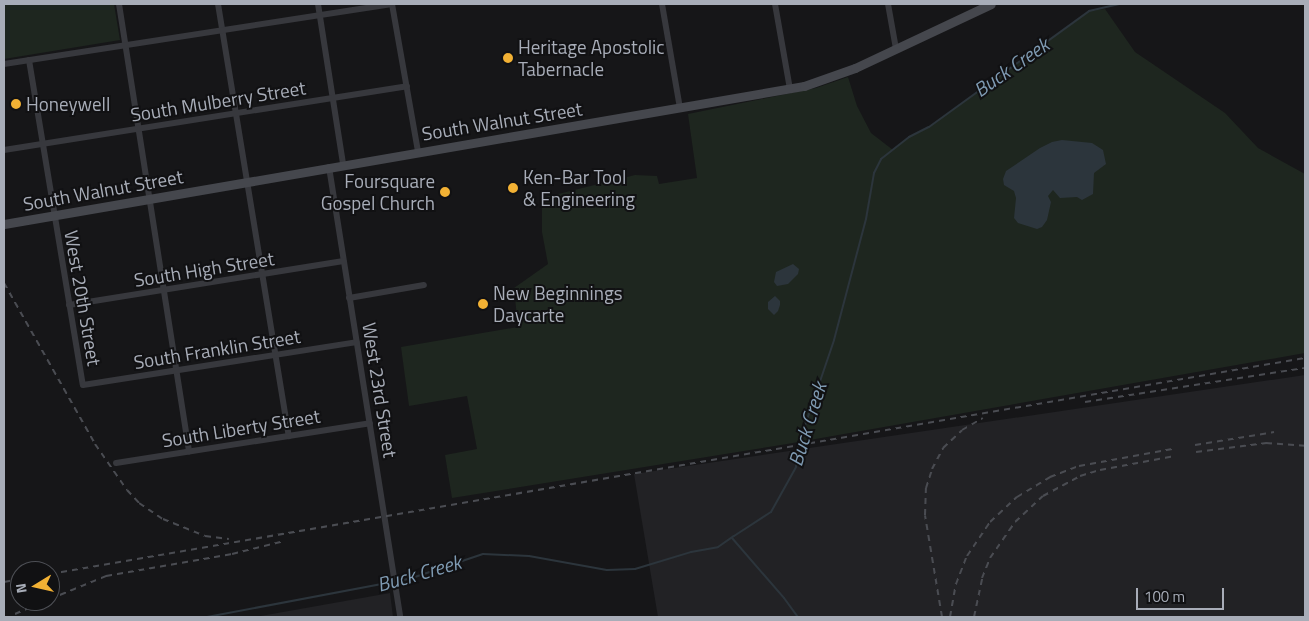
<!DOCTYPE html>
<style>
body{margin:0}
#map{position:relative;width:1309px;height:621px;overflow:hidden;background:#161618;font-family:"Titillium Web",sans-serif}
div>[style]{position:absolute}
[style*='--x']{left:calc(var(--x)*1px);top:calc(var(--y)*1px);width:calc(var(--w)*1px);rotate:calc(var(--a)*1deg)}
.built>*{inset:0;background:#222225}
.green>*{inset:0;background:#1e261f}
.water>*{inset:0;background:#2c353c}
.stream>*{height:2px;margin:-1px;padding:0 1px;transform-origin:1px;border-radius:1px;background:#2c353c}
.minor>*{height:6px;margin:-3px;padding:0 3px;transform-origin:3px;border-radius:3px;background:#37383d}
.secondary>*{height:9px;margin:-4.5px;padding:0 4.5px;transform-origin:4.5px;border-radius:4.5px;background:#45474d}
.rail>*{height:2px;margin-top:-1px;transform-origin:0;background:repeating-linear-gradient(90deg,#4a4c52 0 6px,transparent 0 11px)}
.dots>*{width:14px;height:14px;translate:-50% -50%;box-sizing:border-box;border:2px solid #111113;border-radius:50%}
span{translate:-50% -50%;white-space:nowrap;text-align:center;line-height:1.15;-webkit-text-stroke:4px #111113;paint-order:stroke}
.poi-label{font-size:19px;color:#a8adb8}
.left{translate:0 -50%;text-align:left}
.right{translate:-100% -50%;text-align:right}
.street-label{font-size:19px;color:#a8adb8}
.water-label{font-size:20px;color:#7f9bb3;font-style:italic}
.frame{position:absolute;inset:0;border:5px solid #a8adb8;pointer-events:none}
.north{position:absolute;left:10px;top:561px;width:50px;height:50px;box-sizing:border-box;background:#111113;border:1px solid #4d4f55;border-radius:50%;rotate:261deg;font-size:14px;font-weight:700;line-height:20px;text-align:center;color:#a8adb8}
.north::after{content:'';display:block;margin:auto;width:18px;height:22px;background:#f2b134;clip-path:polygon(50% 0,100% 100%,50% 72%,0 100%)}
.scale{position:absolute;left:1136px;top:588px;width:88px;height:22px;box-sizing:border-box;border:2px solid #a8adb8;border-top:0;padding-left:6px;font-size:15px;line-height:18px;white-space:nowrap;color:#a8adb8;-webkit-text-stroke:4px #111113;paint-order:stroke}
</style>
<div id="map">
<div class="built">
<i style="clip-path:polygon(1305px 375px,1305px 617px,658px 617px,634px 474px)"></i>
<i style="clip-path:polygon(390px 593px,393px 617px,255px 617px)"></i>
</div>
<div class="green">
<i style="clip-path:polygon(4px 4px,114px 4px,120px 40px,4px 59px)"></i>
<i style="clip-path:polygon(1105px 9px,1135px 52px,1225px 113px,1258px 148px,1305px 174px,1305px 353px,787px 444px,452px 498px,445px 455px,477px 449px,467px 396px,409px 406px,401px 347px,518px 327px,514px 288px,548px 264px,542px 232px,542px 198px,635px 175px,657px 176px,659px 184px,697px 178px,688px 114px,816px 88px,848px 77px,857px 106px,871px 133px,893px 150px,909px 137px,929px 127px,1090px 11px)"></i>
</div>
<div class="water">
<i style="clip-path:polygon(1062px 140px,1092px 143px,1103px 150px,1106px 164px,1094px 173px,1093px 194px,1082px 200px,1077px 197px,1060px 198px,1053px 190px,1048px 196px,1051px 202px,1047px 220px,1042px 227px,1037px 229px,1018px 223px,1014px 218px,1016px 198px,1014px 191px,1004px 185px,1003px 179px,1006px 171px,1040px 148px,1052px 142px)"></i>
<i style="clip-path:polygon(793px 264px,799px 269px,798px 274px,788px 284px,777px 286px,774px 282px,776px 272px)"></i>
<i style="clip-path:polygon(775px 296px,780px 301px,780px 305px,778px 311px,774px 315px,768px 309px,768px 302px)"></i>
</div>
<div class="stream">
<i style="--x:732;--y:538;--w:79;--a:49.1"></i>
<i style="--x:784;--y:598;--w:24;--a:54"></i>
<i style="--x:207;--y:617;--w:206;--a:-10.7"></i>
<i style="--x:409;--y:579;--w:78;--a:-18.7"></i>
<i style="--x:483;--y:554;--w:46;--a:2.5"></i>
<i style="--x:529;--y:556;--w:79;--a:10.2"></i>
<i style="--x:607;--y:570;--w:28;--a:-2"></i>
<i style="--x:635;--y:569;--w:59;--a:-16.9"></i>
<i style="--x:691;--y:552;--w:27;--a:-10"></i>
<i style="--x:718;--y:547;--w:19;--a:-35"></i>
<i style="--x:734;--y:536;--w:44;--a:-33"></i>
<i style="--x:771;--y:512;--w:51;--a:-60.9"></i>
<i style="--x:796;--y:467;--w:21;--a:-85"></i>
<i style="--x:798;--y:446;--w:112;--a:-71.2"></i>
<i style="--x:834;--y:340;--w:125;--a:-75.2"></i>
<i style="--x:866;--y:219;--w:47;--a:-80.1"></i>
<i style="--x:874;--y:173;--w:16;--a:-63"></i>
<i style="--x:881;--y:159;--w:36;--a:-38"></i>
<i style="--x:909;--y:137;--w:22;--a:-27"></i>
<i style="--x:929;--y:127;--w:198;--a:-35.9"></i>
<i style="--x:1089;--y:11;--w:31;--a:-13"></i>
</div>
<div class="minor">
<i style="--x:119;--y:4;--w:453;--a:81.1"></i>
<i style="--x:218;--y:4;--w:438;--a:80.7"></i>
<i style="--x:318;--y:4;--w:162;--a:81.1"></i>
<i style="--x:392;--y:4;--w:149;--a:80"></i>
<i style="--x:662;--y:4;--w:106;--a:80.2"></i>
<i style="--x:775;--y:4;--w:86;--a:80"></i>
<i style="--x:888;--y:4;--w:46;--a:79.9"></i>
<i style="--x:29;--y:60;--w:329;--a:80.6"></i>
<i style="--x:83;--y:385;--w:277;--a:-8.9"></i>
<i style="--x:4;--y:64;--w:391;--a:-8.8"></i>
<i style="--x:4;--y:150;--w:408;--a:-9"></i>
<i style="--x:329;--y:167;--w:456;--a:81"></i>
<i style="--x:349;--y:298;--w:76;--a:-9.8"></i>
<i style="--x:69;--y:305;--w:278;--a:-9.1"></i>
<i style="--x:116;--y:463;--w:257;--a:-8.9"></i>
</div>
<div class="secondary">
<i style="--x:4;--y:224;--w:812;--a:-9.79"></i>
<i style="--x:804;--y:86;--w:54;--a:-19.4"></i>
<i style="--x:855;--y:68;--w:150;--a:-25.2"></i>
</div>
<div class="rail">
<i style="--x:4;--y:283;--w:185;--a:60.5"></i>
<i style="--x:95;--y:444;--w:56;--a:55.2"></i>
<i style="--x:127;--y:490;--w:18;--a:47"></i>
<i style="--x:139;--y:503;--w:29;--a:34"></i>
<i style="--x:163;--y:519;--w:45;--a:22"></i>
<i style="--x:205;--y:536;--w:24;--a:7"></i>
<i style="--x:1085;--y:402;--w:223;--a:-8.8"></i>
<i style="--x:1195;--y:445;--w:80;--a:-9.3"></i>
<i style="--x:1196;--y:452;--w:71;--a:-7.3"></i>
<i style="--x:1266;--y:443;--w:39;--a:4"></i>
<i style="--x:50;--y:574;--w:1273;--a:-9.77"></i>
<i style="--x:4;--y:582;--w:16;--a:-11"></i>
<i style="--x:50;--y:599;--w:61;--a:-22.3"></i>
<i style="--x:106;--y:576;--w:128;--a:-9.9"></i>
<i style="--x:232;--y:554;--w:54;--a:-14"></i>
<i style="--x:15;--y:614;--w:32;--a:-24"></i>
<i style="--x:942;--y:617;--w:103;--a:-99.5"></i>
<i style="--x:925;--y:515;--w:27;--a:-88"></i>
<i style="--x:926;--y:488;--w:20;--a:-72"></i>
<i style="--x:932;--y:469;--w:24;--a:-62"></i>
<i style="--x:943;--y:448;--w:26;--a:-43"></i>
<i style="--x:962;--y:430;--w:24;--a:-30"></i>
<i style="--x:950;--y:617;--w:34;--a:-80"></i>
<i style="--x:956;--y:584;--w:30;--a:-69"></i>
<i style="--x:967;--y:556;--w:41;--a:-55.9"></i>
<i style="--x:990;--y:522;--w:37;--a:-43"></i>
<i style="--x:1017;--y:497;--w:39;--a:-31"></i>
<i style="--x:1050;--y:477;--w:31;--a:-21"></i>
<i style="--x:1079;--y:466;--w:96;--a:-10.3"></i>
<i style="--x:974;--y:617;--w:40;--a:-78"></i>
<i style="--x:982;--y:578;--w:22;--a:-68"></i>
<i style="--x:990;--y:558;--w:44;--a:-55.2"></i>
<i style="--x:1015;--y:522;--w:38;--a:-43"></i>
<i style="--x:1043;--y:496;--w:42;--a:-28.4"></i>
<i style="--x:1080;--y:476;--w:21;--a:-17"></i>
<i style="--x:1100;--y:470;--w:76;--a:-10.6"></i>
</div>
<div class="dots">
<i style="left:508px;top:58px;background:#f2b134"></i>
<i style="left:16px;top:104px;background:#f2b134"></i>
<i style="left:513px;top:188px;background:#f2b134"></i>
<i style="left:445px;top:192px;background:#f2b134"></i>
<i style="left:483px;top:304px;background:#f2b134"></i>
</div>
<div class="poi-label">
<span class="left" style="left:518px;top:58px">Heritage Apostolic<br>Tabernacle</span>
<span class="left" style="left:26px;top:104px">Honeywell</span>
<span class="left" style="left:523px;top:188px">Ken-Bar Tool<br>&amp; Engineering</span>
<span class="right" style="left:435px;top:192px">Foursquare<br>Gospel Church</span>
<span class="left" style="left:493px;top:304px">New Beginnings<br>Daycarte</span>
</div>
<div class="street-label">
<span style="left:218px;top:101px;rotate:-9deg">South Mulberry Street</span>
<span style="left:502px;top:121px;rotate:-9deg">South Walnut Street</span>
<span style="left:103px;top:190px;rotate:-10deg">South Walnut Street</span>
<span style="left:204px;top:269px;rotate:-9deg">South High Street</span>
<span style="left:83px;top:298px;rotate:80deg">West 20th Street</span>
<span style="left:217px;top:349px;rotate:-9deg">South Franklin Street</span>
<span style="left:380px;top:390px;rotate:81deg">West 23rd Street</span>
<span style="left:241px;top:428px;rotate:-9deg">South Liberty Street</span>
</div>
<div class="water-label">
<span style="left:1011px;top:67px;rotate:-35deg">Buck Creek</span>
<span style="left:807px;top:424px;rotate:-73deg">Buck Creek</span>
<span style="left:419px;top:573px;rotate:-16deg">Buck Creek</span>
</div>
<div class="frame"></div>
<div class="north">N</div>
<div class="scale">100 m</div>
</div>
